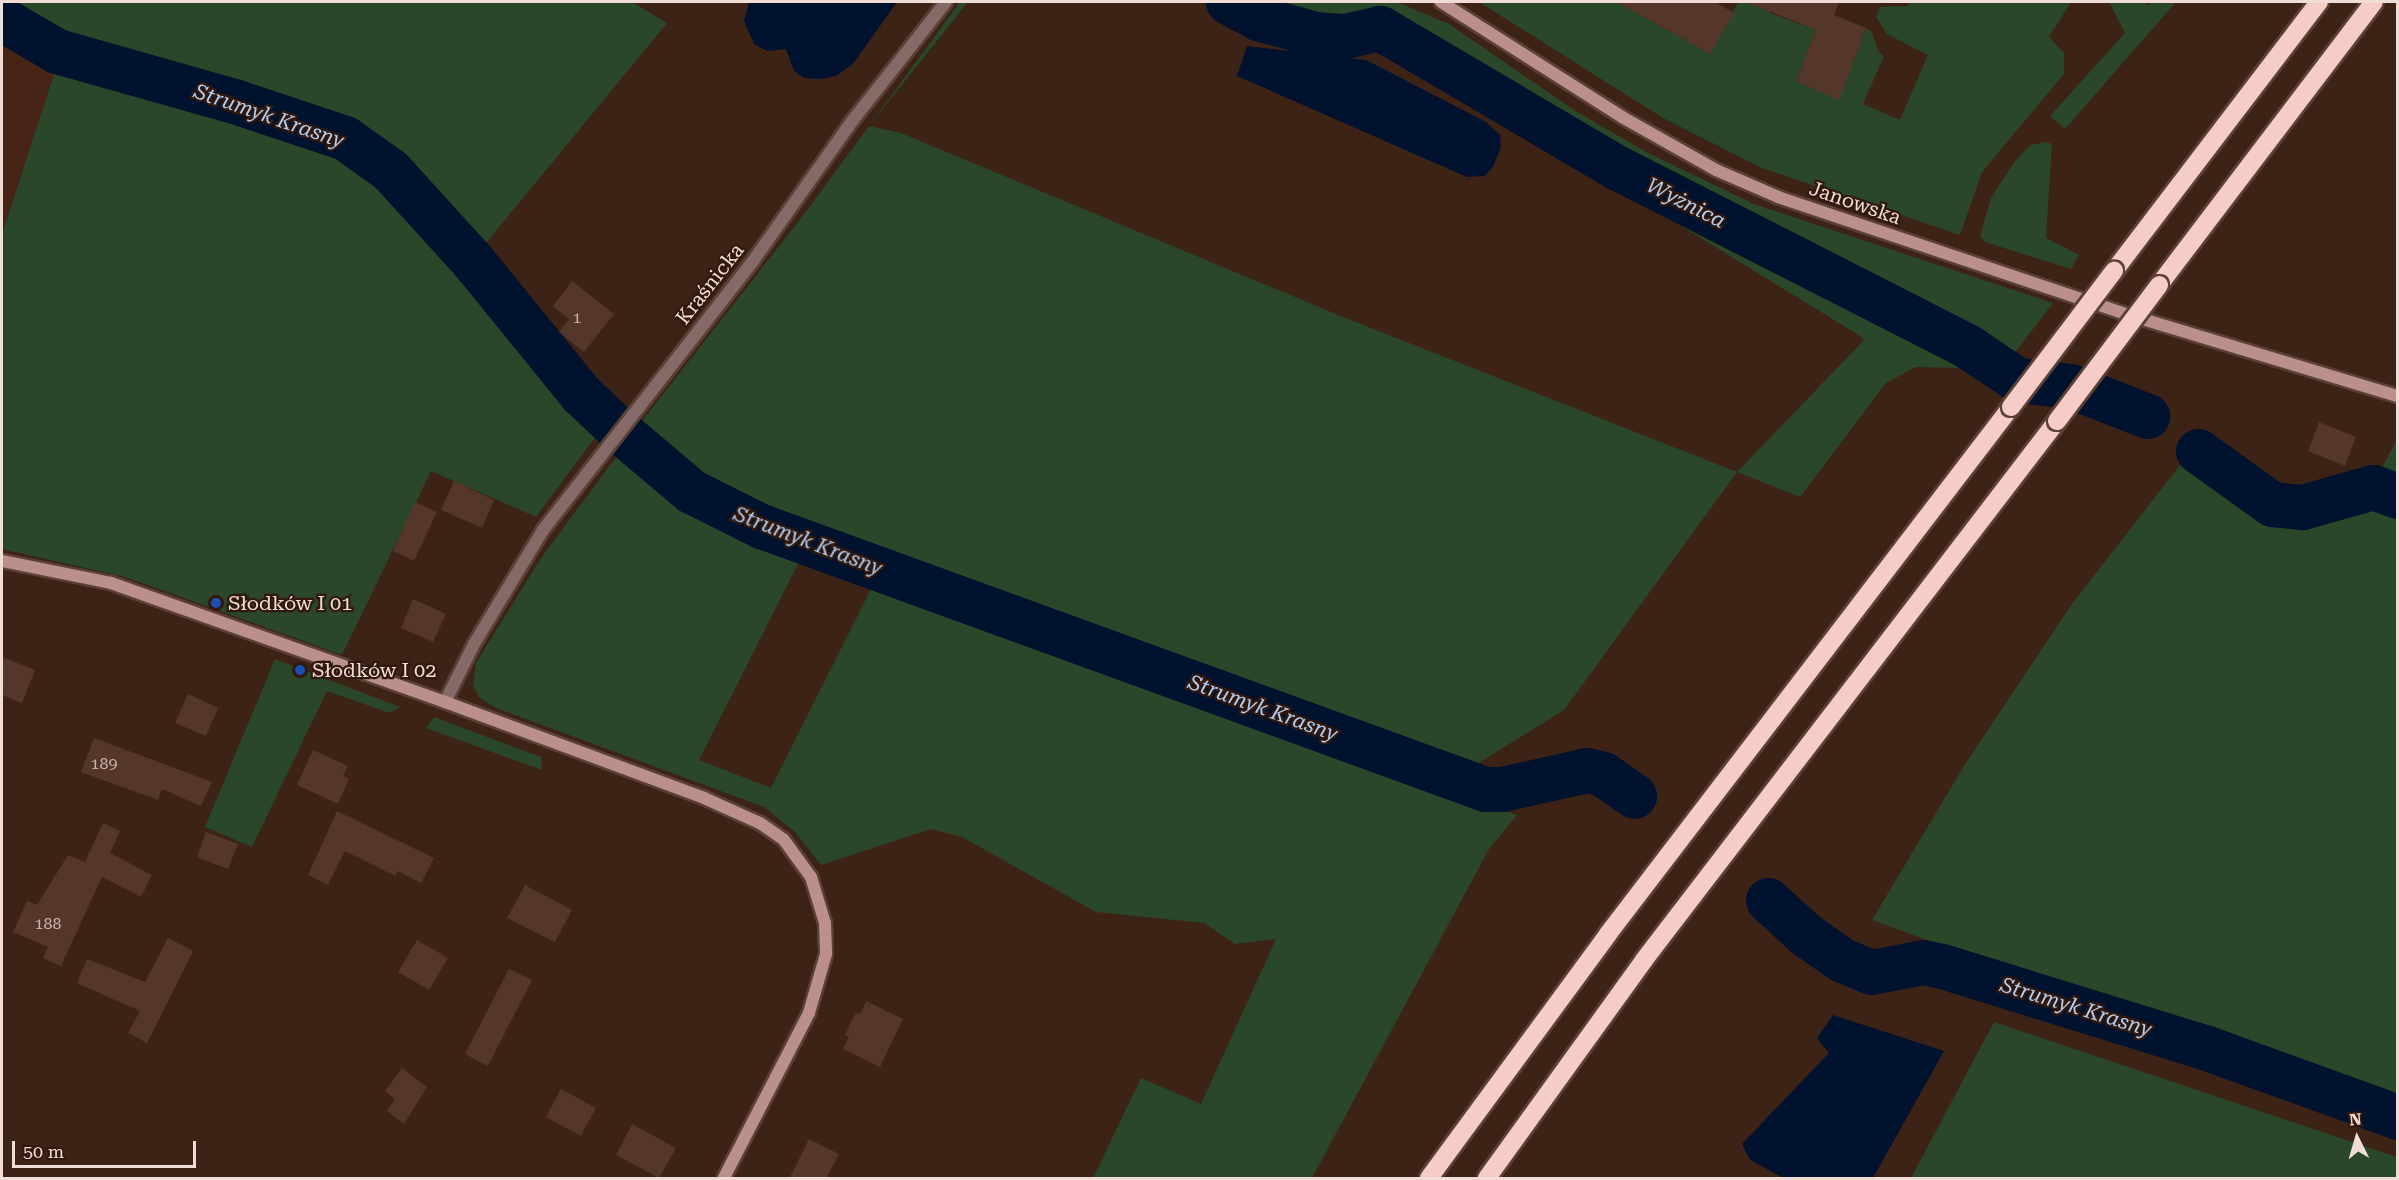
<!DOCTYPE html>
<meta charset="utf-8">
<style>
body{margin:0}
#map{position:relative;width:2399px;height:1180px;overflow:hidden;background:#3d2216;font-family:"Roboto Serif",serif}
div>[style]{position:absolute}
[style*='--x']{left:calc(var(--x)*1px);top:calc(var(--y)*1px);width:calc(var(--w)*1px);rotate:calc(var(--a)*1deg)}
.built>*{inset:0;background:#472516}
.green>*{inset:0;background:#2a4729}
.water>*{inset:0;background:#00122e}
.river>*{height:45px;margin:-22.5px;padding:0 22.5px;transform-origin:22.5px;border-radius:22.5px;background:#00122e}
.building>*{inset:0;background:#54372a}
.roads{filter:drop-shadow(2px 0 #5a4035) drop-shadow(-2px 0 #5a4035) drop-shadow(0 2px #5a4035) drop-shadow(0 -2px #5a4035)}
.street>*{height:12px;margin:-6px;padding:0 6px;transform-origin:6px;border-radius:6px;background:#866a68}
.secondary>*{height:12px;margin:-6px;padding:0 6px;transform-origin:6px;border-radius:6px;background:#bb8f8b}
.highway>*{height:18px;margin:-9px;padding:0 9px;transform-origin:9px;border-radius:9px;background:#f6ccc9}
.bridges{filter:drop-shadow(2px 0 #5a4035) drop-shadow(-2px 0 #5a4035) drop-shadow(0 2px #5a4035) drop-shadow(0 -2px #5a4035)}
.highway-bridge>*{height:18px;margin:-9px;padding:0 9px;transform-origin:9px;border-radius:9px;background:#f6ccc9}
.dots>*{width:16px;height:16px;translate:-50% -50%;box-sizing:border-box;border:3px solid #32180c;border-radius:50%}
span{translate:-50% -50%;white-space:nowrap;text-align:center;line-height:1.15;-webkit-text-stroke:4.5px #32180c;paint-order:stroke}
.number-label{font-size:16px;color:#c9b4ab}
.number-label span{-webkit-text-stroke-width:0}
.street-label{font-size:20px;color:#f0ded6}
.poi-label{font-size:20px;color:#f0ded6}
.left{translate:0 -50%;text-align:left}
.water-label{font-size:21px;color:#afcff7;font-style:italic}
.frame{position:absolute;inset:0;border:3px solid #f0ded6;pointer-events:none}
.north{position:absolute;left:2327px;top:1108px;width:60px;height:60px;-webkit-text-stroke:4px #32180c;paint-order:stroke;rotate:355deg;font-size:16px;font-weight:700;line-height:24px;text-align:center;color:#f0ded6}
.north::after{content:'';display:block;margin:auto;width:21px;height:27px;background:#f0ded6;clip-path:polygon(50% 0,100% 100%,50% 72%,0 100%)}
.scale{position:absolute;left:12px;top:1141px;width:184px;height:27px;box-sizing:border-box;border:3px solid #f0ded6;border-top:0;padding-left:8px;font-size:18px;line-height:21px;white-space:nowrap;color:#f0ded6;-webkit-text-stroke:4px #32180c;paint-order:stroke}
</style>
<div id="map">
<div class="built">
<i style="clip-path:polygon(2px 33px,58px 62px,2px 234px)"></i>
</div>
<div class="green">
<i style="clip-path:polygon(2px 2px,632px 2px,667px 23px,481px 249px,400px 165px,365px 135px,327px 119px,69px 43px)"></i>
<i style="clip-path:polygon(960px 2px,968px 2px,869px 126px,901px 133px,1343px 317px,1737px 472px,1865px 339px,1392px 48px,1329px 44px,1378px 34px,1619px 174px,1991px 370px,1987px 375px,1962px 368px,1916px 367px,1886px 383px,1800px 497px,1737px 472px,1564px 710px,1459px 775px,1160px 669px,762px 523px,694px 489px,631px 435px,802px 217px)"></i>
<i style="clip-path:polygon(1234px 2px,1397px 2px,1449px 24px,1574px 110px,1646px 152px,1754px 204px,2053px 303px,2004px 367px,1966px 341px,1619px 165px,1379px 24px,1344px 33px,1314px 31px,1259px 16px)"></i>
<i style="clip-path:polygon(1479px 2px,1617px 2px,1710px 54px,1738px 2px,1774px 2px,1770px 13px,1816px 30px,1796px 81px,1838px 99px,1866px 28px,1871px 31px,1879px 52px,1884px 56px,1863px 104px,1900px 120px,1928px 55px,1887px 34px,1876px 17px,1880px 7px,1908px 6px,1909px 2px,2071px 2px,2049px 37px,2064px 53px,2064px 74px,1982px 172px,1960px 235px,1762px 168px,1663px 118px)"></i>
<i style="clip-path:polygon(2109px 2px,2145px 2px,2147px 6px,2151px 2px,2176px 2px,2065px 129px,2050px 116px,2125px 33px)"></i>
<i style="clip-path:polygon(58px 62px,342px 148px,384px 181px,461px 271px,468px 264px,579px 399px,605px 424px,536px 517px,431px 471px,342px 655px,125px 577px,2px 549px,2px 234px)"></i>
<i style="clip-path:polygon(2046px 142px,2052px 144px,2046px 238px,2079px 255px,2071px 269px,1985px 242px,1980px 236px,1991px 198px,2015px 161px,2030px 145px)"></i>
<i style="clip-path:polygon(2397px 439px,2398px 489px,2397px 489px,2374px 483px)"></i>
<i style="clip-path:polygon(625px 445px,687px 496px,804px 552px,699px 760px,771px 788px,875px 581px,1146px 676px,1517px 815px,1489px 849px,1312px 1178px,1093px 1178px,1141px 1078px,1201px 1104px,1276px 939px,1235px 944px,1204px 923px,1096px 912px,962px 837px,931px 829px,821px 865px,795px 832px,764px 807px,496px 708px,480px 698px,473px 686px,476px 663px,541px 558px)"></i>
<i style="clip-path:polygon(2191px 451px,2273px 508px,2305px 513px,2373px 493px,2397px 503px,2397px 1111px,1872px 920px,1964px 766px,2072px 604px)"></i>
<i style="clip-path:polygon(275px 659px,400px 707px,390px 713px,327px 691px,252px 847px,205px 827px)"></i>
<i style="clip-path:polygon(434px 717px,541px 757px,542px 770px,426px 728px)"></i>
<i style="clip-path:polygon(1994px 1022px,2397px 1157px,2397px 1178px,1911px 1178px)"></i>
</div>
<div class="water">
<i style="clip-path:polygon(749px 2px,897px 2px,853px 64px,836px 76px,821px 79px,804px 78px,794px 71px,786px 49px,767px 51px,754px 44px,744px 21px)"></i>
<i style="clip-path:polygon(1247px 46px,1366px 60px,1486px 122px,1500px 135px,1501px 147px,1493px 167px,1485px 176px,1467px 177px,1237px 76px)"></i>
<i style="clip-path:polygon(1833px 1015px,1944px 1051px,1873px 1178px,1784px 1178px,1750px 1160px,1742px 1144px,1829px 1053px,1817px 1038px)"></i>
</div>
<div class="river">
<i style="--x:1228;--y:2;--w:34;--a:28"></i>
<i style="--x:1258;--y:18;--w:59;--a:15.7"></i>
<i style="--x:1315;--y:34;--w:30;--a:4"></i>
<i style="--x:1345;--y:36;--w:36;--a:-13"></i>
<i style="--x:1380;--y:28;--w:276;--a:30.5"></i>
<i style="--x:1618;--y:168;--w:392;--a:27"></i>
<i style="--x:1967;--y:346;--w:61;--a:33.7"></i>
<i style="--x:2018;--y:380;--w:53;--a:6.5"></i>
<i style="--x:2071;--y:386;--w:82;--a:21.5"></i>
<i style="--x:2;--y:19;--w:64;--a:30.2"></i>
<i style="--x:57;--y:51;--w:187;--a:15.8"></i>
<i style="--x:237;--y:102;--w:114;--a:18.4"></i>
<i style="--x:345;--y:138;--w:55;--a:35.4"></i>
<i style="--x:390;--y:170;--w:122;--a:47.7"></i>
<i style="--x:472;--y:260;--w:173;--a:50.9"></i>
<i style="--x:581;--y:394;--w:54;--a:43.5"></i>
<i style="--x:620;--y:431;--w:93;--a:40.2"></i>
<i style="--x:691;--y:491;--w:78;--a:26.6"></i>
<i style="--x:761;--y:526;--w:770;--a:19.96"></i>
<i style="--x:1485;--y:789;--w:17;--a:0"></i>
<i style="--x:1502;--y:789;--w:87;--a:-12.6"></i>
<i style="--x:1587;--y:770;--w:16;--a:14"></i>
<i style="--x:1603;--y:774;--w:38;--a:35"></i>
<i style="--x:2198;--y:451;--w:91;--a:35.6"></i>
<i style="--x:2272;--y:504;--w:30;--a:6"></i>
<i style="--x:2302;--y:507;--w:74;--a:-15.7"></i>
<i style="--x:2373;--y:487;--w:27;--a:20"></i>
<i style="--x:1768;--y:900;--w:50;--a:42.6"></i>
<i style="--x:1805;--y:934;--w:45;--a:35.1"></i>
<i style="--x:1842;--y:960;--w:31;--a:22"></i>
<i style="--x:1871;--y:972;--w:53;--a:-10.9"></i>
<i style="--x:1923;--y:962;--w:19;--a:12"></i>
<i style="--x:1942;--y:966;--w:281;--a:17.2"></i>
<i style="--x:2210;--y:1049;--w:200;--a:19.9"></i>
</div>
<div class="building">
<i style="clip-path:polygon(1617px 2px,1715px 2px,1734px 13px,1710px 54px)"></i>
<i style="clip-path:polygon(1746px 2px,1839px 2px,1834px 15px,1866px 28px,1839px 100px,1796px 81px,1816px 30px)"></i>
<i style="clip-path:polygon(572px 281px,614px 314px,584px 352px,559px 332px,569px 319px,553px 306px)"></i>
<i style="clip-path:polygon(2319px 422px,2356px 437px,2345px 466px,2308px 451px)"></i>
<i style="clip-path:polygon(454px 481px,494px 500px,482px 528px,441px 510px)"></i>
<i style="clip-path:polygon(415px 502px,437px 512px,414px 561px,393px 551px)"></i>
<i style="clip-path:polygon(413px 599px,446px 614px,433px 642px,401px 628px)"></i>
<i style="clip-path:polygon(2px 657px,35px 670px,22px 703px,2px 695px)"></i>
<i style="clip-path:polygon(188px 694px,218px 708px,206px 736px,175px 723px)"></i>
<i style="clip-path:polygon(94px 738px,212px 782px,201px 806px,162px 789px,158px 800px,81px 772px)"></i>
<i style="clip-path:polygon(313px 750px,348px 766px,343px 776px,349px 779px,338px 804px,297px 785px)"></i>
<i style="clip-path:polygon(337px 811px,434px 858px,421px 883px,398px 871px,395px 876px,345px 851px,328px 885px,308px 875px)"></i>
<i style="clip-path:polygon(103px 823px,120px 831px,110px 853px,152px 875px,141px 897px,102px 877px,61px 966px,43px 958px,48px 947px,13px 932px,27px 901px,37px 905px,68px 855px,85px 862px)"></i>
<i style="clip-path:polygon(206px 832px,238px 844px,228px 869px,197px 857px)"></i>
<i style="clip-path:polygon(525px 885px,572px 910px,555px 942px,507px 918px)"></i>
<i style="clip-path:polygon(168px 938px,193px 951px,147px 1043px,128px 1033px,140px 1011px,77px 983px,87px 959px,145px 982px)"></i>
<i style="clip-path:polygon(417px 940px,448px 958px,429px 990px,398px 972px)"></i>
<i style="clip-path:polygon(509px 969px,532px 980px,488px 1066px,465px 1054px)"></i>
<i style="clip-path:polygon(866px 1001px,903px 1019px,880px 1067px,843px 1049px,849px 1037px,845px 1035px,856px 1012px,860px 1014px)"></i>
<i style="clip-path:polygon(402px 1068px,427px 1087px,404px 1124px,387px 1111px,395px 1099px,385px 1091px)"></i>
<i style="clip-path:polygon(561px 1089px,596px 1108px,581px 1136px,546px 1117px)"></i>
<i style="clip-path:polygon(632px 1124px,676px 1148px,659px 1178px,616px 1155px)"></i>
<i style="clip-path:polygon(809px 1139px,839px 1154px,826px 1179px,789px 1179px)"></i>
</div>
<div class="roads">
<div class="street">
<i style="--x:445;--y:702;--w:65;--a:-63.4"></i>
<i style="--x:474;--y:644;--w:133;--a:-58.8"></i>
<i style="--x:543;--y:530;--w:341;--a:-52"></i>
<i style="--x:753;--y:261;--w:173;--a:-54.7"></i>
<i style="--x:853;--y:120;--w:150;--a:-51.8"></i>
</div>
<div class="secondary">
<i style="--x:1441;--y:2;--w:214;--a:32.4"></i>
<i style="--x:1622;--y:117;--w:108;--a:29.4"></i>
<i style="--x:1716;--y:170;--w:68;--a:23.5"></i>
<i style="--x:1778;--y:197;--w:370;--a:18.6"></i>
<i style="--x:2129;--y:315;--w:281;--a:16.8"></i>
<i style="--x:2;--y:561;--w:111;--a:11.4"></i>
<i style="--x:111;--y:583;--w:355;--a:19.6"></i>
<i style="--x:445;--y:702;--w:276;--a:20.3"></i>
<i style="--x:704;--y:798;--w:61;--a:24.1"></i>
<i style="--x:760;--y:823;--w:29;--a:35"></i>
<i style="--x:784;--y:840;--w:46;--a:53.9"></i>
<i style="--x:811;--y:877;--w:48;--a:73.1"></i>
<i style="--x:825;--y:923;--w:31;--a:88"></i>
<i style="--x:826;--y:954;--w:61;--a:106.1"></i>
<i style="--x:809;--y:1013;--w:186;--a:117.3"></i>
</div>
<div class="highway">
<i style="--x:2114;--y:271;--w:338;--a:-52.7"></i>
<i style="--x:2159;--y:285;--w:355;--a:-52.8"></i>
<i style="--x:1429;--y:1178;--w:303;--a:-53.7"></i>
<i style="--x:1608;--y:934;--w:663;--a:-52.59"></i>
<i style="--x:1487;--y:1178;--w:269;--a:-54.2"></i>
<i style="--x:1644;--y:960;--w:679;--a:-52.54"></i>
</div>
</div>
<div class="bridges">
<div class="highway-bridge">
<i style="--x:2011;--y:407;--w:171;--a:-52.9"></i>
<i style="--x:2057;--y:421;--w:170;--a:-53.1"></i>
</div>
</div>
<div class="dots">
<i style="left:216px;top:603px;background:#1a4fb4"></i>
<i style="left:300px;top:670px;background:#1a4fb4"></i>
</div>
<div class="number-label">
<span style="left:577px;top:318px">1</span>
<span style="left:104px;top:764px">189</span>
<span style="left:48px;top:924px">188</span>
</div>
<div class="street-label">
<span style="left:1855px;top:203px;rotate:19deg">Janowska</span>
<span style="left:710px;top:284px;rotate:-52deg">Kraśnicka</span>
</div>
<div class="poi-label">
<span class="left" style="left:228px;top:603px">Słodków I 01</span>
<span class="left" style="left:312px;top:670px">Słodków I 02</span>
</div>
<div class="water-label">
<span style="left:269px;top:116px;rotate:19deg">Strumyk Krasny</span>
<span style="left:1686px;top:203px;rotate:27deg">Wyżnica</span>
<span style="left:808px;top:541px;rotate:21deg">Strumyk Krasny</span>
<span style="left:1263px;top:708px;rotate:20deg">Strumyk Krasny</span>
<span style="left:2076px;top:1007px;rotate:17deg">Strumyk Krasny</span>
</div>
<div class="frame"></div>
<div class="north">N</div>
<div class="scale">50 m</div>
</div>
